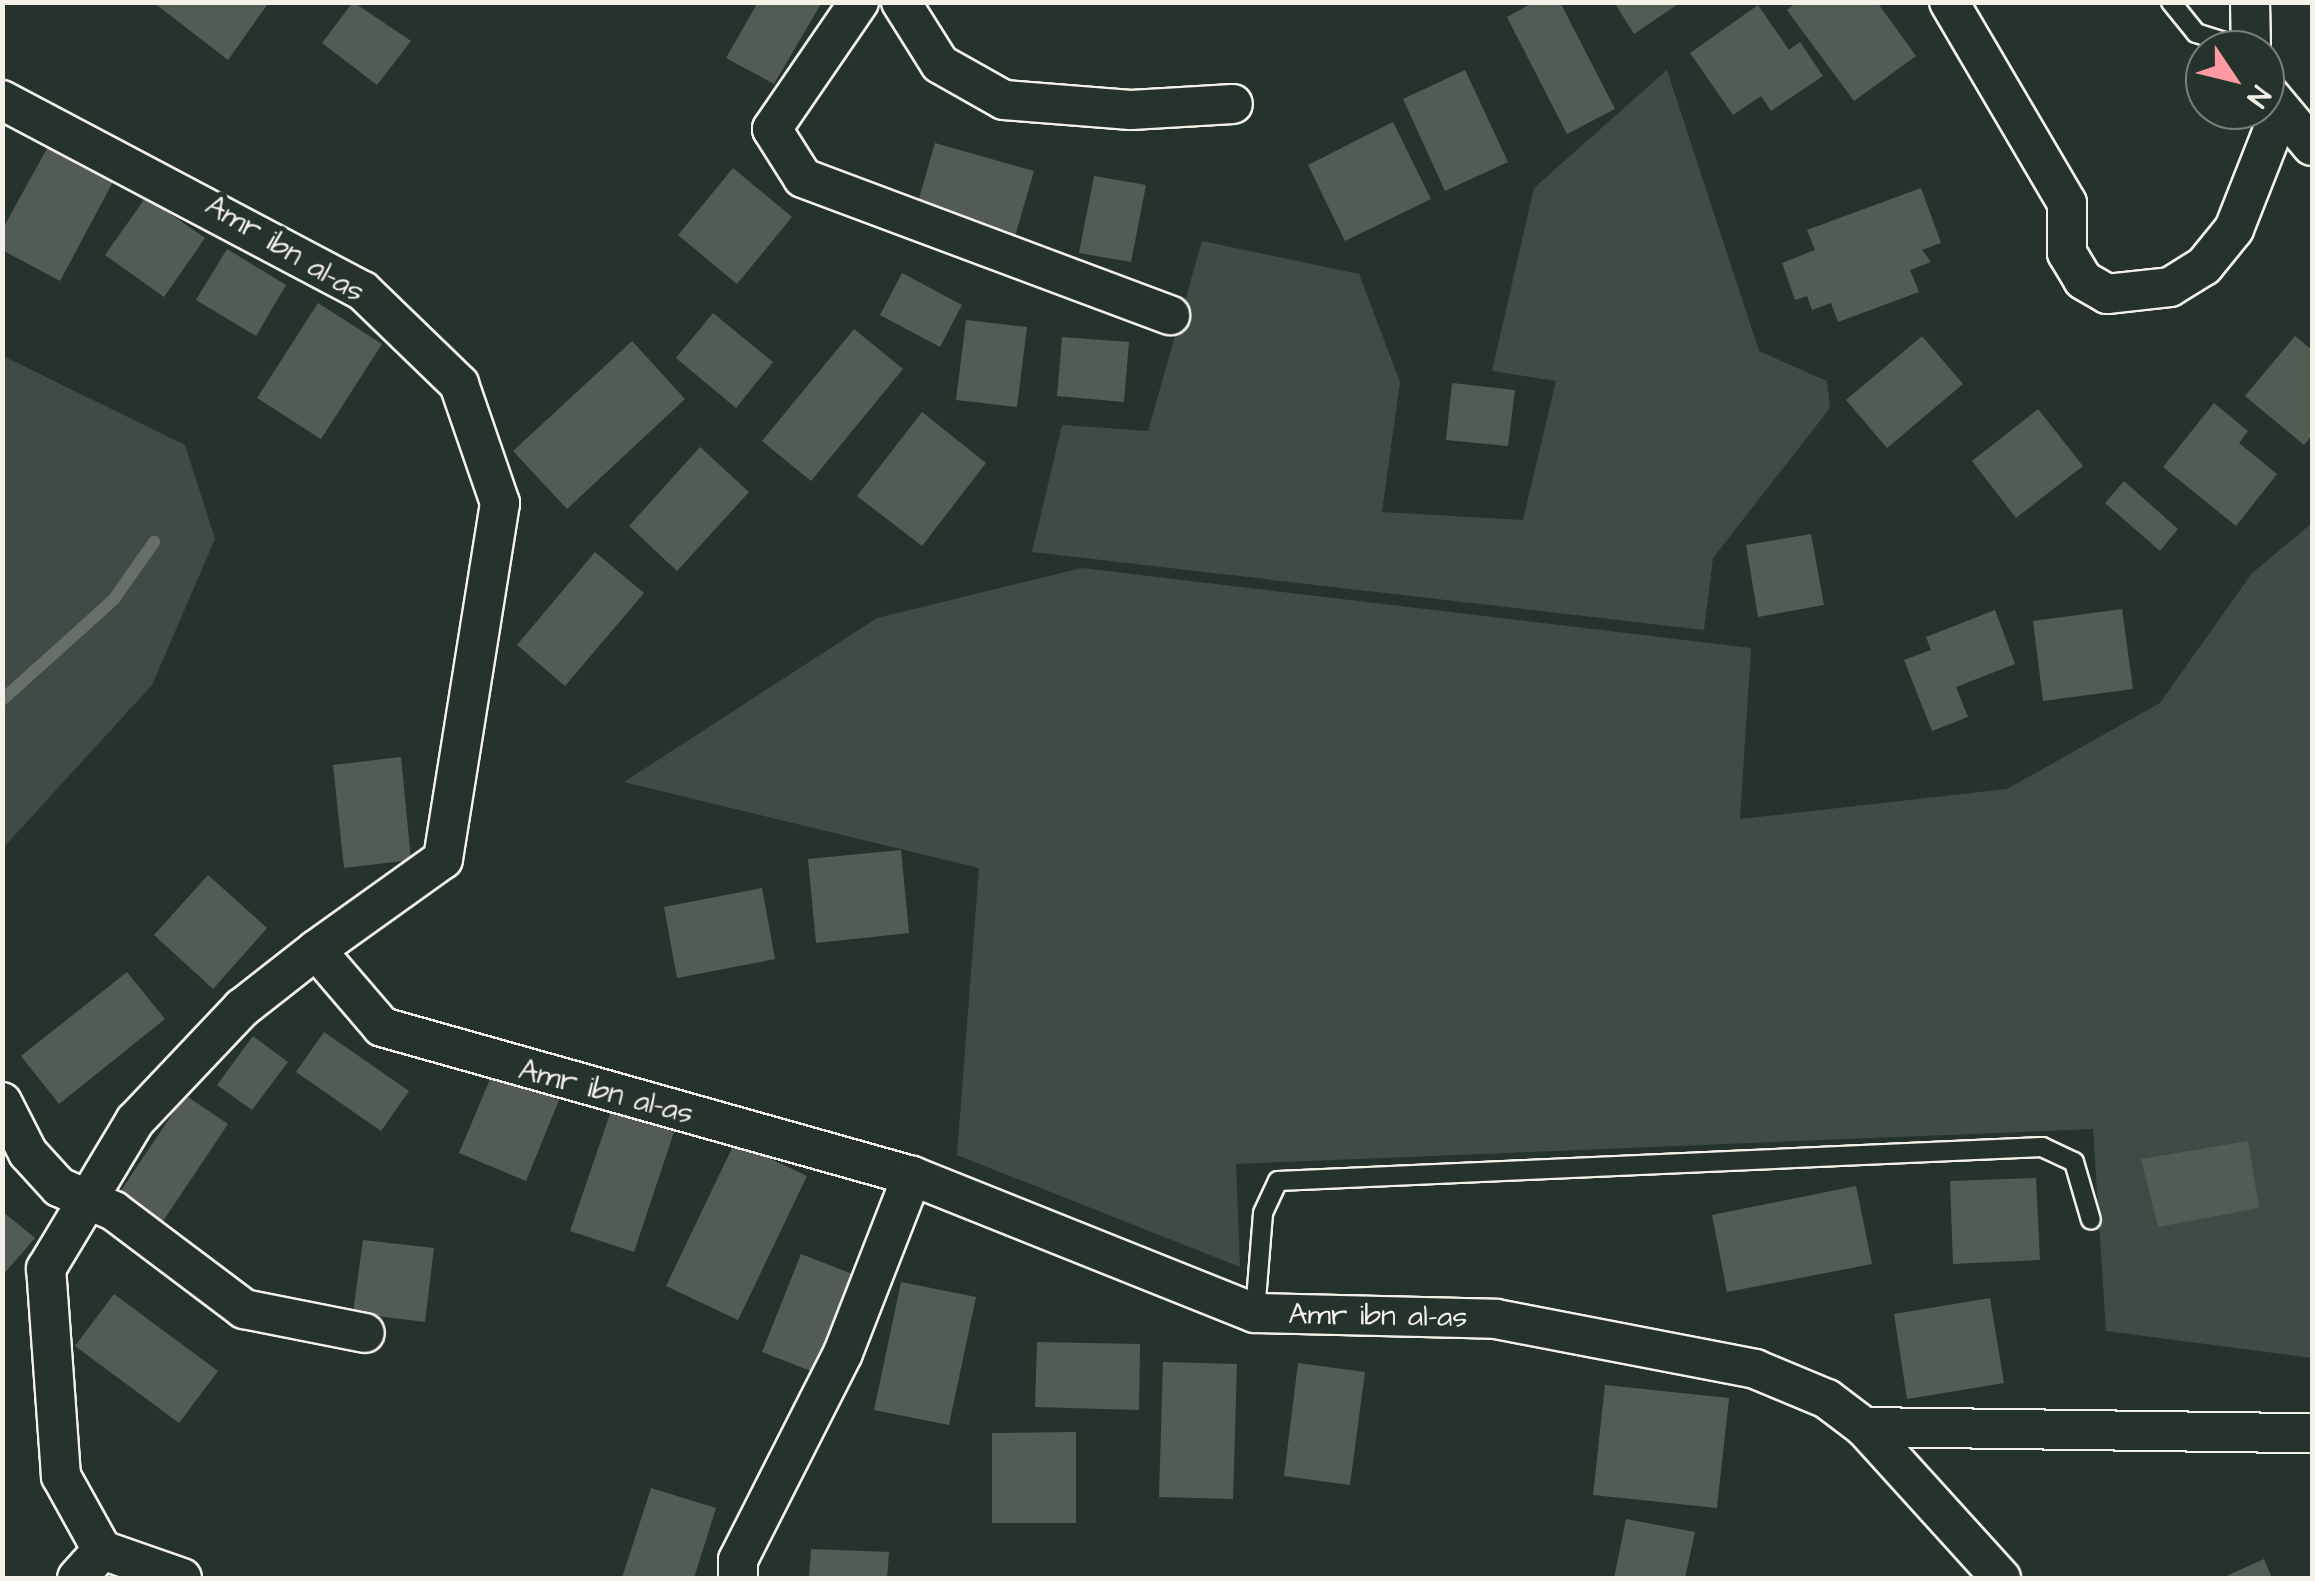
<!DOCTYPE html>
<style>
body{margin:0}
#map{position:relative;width:2315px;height:1581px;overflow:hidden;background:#26332d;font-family:"Architects Daughter",sans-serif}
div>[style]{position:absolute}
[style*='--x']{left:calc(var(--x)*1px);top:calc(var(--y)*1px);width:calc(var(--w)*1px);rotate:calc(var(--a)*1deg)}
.green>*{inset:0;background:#414b45}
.stream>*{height:12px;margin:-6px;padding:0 6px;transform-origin:6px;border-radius:6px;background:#676f68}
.building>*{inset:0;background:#525c55}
.roads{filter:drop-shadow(2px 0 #f4f1e8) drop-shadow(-2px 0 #f4f1e8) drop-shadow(0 2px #f4f1e8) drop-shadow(0 -2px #f4f1e8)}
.lane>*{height:18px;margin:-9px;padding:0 9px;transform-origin:9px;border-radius:9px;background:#26332d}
.street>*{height:38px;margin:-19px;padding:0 19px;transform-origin:19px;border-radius:19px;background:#26332d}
span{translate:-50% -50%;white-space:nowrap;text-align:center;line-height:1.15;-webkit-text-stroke:10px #26332d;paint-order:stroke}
.street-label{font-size:30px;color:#f4f1e8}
.frame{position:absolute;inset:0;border:5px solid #f4f1e8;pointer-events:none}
.north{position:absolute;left:2185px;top:30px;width:100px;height:100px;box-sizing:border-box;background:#26332d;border:2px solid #787f78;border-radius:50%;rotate:125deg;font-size:28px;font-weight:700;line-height:40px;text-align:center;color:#f4f1e8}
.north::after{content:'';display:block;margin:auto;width:35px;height:45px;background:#ff9aa2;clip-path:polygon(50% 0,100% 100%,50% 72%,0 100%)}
</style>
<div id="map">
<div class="green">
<i style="clip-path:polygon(1667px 70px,1759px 351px,1827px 381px,1830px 408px,1713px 558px,1704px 630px,1032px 552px,1062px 425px,1148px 431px,1202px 241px,1359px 274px,1400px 382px,1382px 512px,1523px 520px,1556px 381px,1492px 371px,1534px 188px)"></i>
<i style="clip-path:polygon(3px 356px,185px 445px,215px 539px,152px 685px,3px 848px)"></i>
<i style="clip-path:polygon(2312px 523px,2312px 1358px,2106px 1331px,2093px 1129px,1236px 1164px,1240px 1267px,957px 1155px,979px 868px,624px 782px,877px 618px,1082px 568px,1751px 648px,1740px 819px,2007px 789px,2160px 703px,2252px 573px)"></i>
</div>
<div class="stream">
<i style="--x:2;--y:700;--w:151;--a:-42"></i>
<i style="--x:114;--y:599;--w:70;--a:-54.9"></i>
</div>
<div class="building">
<i style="clip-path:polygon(153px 2px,263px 2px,267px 5px,228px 60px)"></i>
<i style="clip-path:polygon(353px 2px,411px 41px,377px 85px,322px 43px)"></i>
<i style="clip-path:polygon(758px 2px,822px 2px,774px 84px,726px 58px)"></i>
<i style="clip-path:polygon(1534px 2px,1560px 2px,1615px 109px,1567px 134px,1507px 17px)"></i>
<i style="clip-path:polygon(1614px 2px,1681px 2px,1634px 34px)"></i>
<i style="clip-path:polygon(1797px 2px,1877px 2px,1916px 56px,1854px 101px,1787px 10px)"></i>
<i style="clip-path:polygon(1758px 5px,1789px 50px,1800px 42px,1823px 76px,1771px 111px,1761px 96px,1733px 115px,1690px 53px)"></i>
<i style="clip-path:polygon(1465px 70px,1508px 162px,1445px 191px,1403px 99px)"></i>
<i style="clip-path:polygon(1393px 122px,1431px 199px,1345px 241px,1308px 165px)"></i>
<i style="clip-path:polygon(935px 143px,1034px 171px,1011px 250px,912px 223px)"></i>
<i style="clip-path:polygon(49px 145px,114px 180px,60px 281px,2px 250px,2px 230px)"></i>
<i style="clip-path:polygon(733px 168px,792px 217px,737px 284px,678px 235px)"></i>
<i style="clip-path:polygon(1094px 176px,1146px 185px,1131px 262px,1079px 253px)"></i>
<i style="clip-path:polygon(1921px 188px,1941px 243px,1922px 250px,1931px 262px,1910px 270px,1919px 292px,1838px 322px,1831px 303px,1812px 310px,1807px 296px,1795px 300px,1782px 263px,1815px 250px,1807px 230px)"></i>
<i style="clip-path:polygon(146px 197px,205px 238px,164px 297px,105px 255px)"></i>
<i style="clip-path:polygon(227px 249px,286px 285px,256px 336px,196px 300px)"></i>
<i style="clip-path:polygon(902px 273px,962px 305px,940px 347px,880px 315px)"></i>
<i style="clip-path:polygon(318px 303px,382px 344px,321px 439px,257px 398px)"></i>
<i style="clip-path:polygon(713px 313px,773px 362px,736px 408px,676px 358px)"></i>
<i style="clip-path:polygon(966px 320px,1027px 327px,1017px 407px,956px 400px)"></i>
<i style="clip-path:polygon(854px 329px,903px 369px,811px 481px,762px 441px)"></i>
<i style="clip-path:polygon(1922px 336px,1963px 384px,1887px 448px,1846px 400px)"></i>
<i style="clip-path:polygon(2295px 336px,2312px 350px,2312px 435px,2304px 445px,2245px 396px)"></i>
<i style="clip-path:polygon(1062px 337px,1129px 342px,1124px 402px,1057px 396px)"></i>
<i style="clip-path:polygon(632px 341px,685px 399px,567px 509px,513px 451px)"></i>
<i style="clip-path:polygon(1452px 383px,1515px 390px,1508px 446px,1446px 440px)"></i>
<i style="clip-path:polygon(2214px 403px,2248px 431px,2239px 443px,2277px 474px,2236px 526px,2163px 467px)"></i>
<i style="clip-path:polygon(2038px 409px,2083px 466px,2016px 518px,1972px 461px)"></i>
<i style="clip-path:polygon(922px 412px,986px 463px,922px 546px,857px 496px)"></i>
<i style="clip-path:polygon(700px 447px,749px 492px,677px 571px,629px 526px)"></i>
<i style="clip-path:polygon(2124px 481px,2178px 529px,2160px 551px,2105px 503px)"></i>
<i style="clip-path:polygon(1811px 534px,1824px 605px,1758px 617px,1746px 545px)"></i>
<i style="clip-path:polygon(595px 552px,644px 593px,565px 686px,517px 645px)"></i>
<i style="clip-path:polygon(2122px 609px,2133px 689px,2043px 701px,2033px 621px)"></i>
<i style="clip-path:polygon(1995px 610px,2015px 664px,1956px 687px,1968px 717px,1932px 731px,1904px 660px,1931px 650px,1926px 637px)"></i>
<i style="clip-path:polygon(401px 757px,411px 860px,344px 868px,333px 765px)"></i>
<i style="clip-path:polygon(901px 850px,909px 933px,816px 943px,808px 859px)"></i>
<i style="clip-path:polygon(208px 875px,267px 928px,213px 989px,154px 935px)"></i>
<i style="clip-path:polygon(762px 888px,775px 959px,677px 978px,664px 907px)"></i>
<i style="clip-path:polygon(127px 972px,165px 1019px,59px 1104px,21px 1056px)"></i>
<i style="clip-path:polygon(324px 1032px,409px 1091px,381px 1131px,296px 1072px)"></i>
<i style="clip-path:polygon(253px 1036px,288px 1062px,252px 1110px,217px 1085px)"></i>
<i style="clip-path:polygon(493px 1072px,559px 1100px,526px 1181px,459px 1153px)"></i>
<i style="clip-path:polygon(185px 1095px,228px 1124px,159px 1227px,116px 1198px)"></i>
<i style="clip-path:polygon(611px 1111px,674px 1132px,634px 1252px,570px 1231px)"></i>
<i style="clip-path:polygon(2248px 1141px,2259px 1208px,2158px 1227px,2141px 1159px)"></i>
<i style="clip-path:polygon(735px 1142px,807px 1176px,738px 1320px,666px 1286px)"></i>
<i style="clip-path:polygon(2036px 1178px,2040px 1260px,1953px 1264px,1950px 1181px)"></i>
<i style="clip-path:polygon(1856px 1186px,1872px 1264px,1727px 1292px,1712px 1215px)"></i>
<i style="clip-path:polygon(2px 1211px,35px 1238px,2px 1276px)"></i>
<i style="clip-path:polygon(363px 1240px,434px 1248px,425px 1322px,353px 1313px)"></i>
<i style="clip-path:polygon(801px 1254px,855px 1275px,816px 1373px,762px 1352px)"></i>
<i style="clip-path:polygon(901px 1282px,976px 1297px,949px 1425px,874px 1410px)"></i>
<i style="clip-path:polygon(114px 1294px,218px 1371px,179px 1423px,75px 1346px)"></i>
<i style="clip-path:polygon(1990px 1298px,2004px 1383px,1907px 1399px,1894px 1314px)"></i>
<i style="clip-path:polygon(1037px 1342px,1140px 1344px,1139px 1410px,1035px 1407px)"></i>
<i style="clip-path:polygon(1163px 1362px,1237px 1364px,1233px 1499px,1159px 1497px)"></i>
<i style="clip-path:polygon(1298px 1363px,1365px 1372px,1350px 1485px,1284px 1476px)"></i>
<i style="clip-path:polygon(1605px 1385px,1729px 1398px,1717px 1508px,1593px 1495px)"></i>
<i style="clip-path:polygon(1076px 1432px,1076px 1523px,992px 1523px,992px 1433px)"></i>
<i style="clip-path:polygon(651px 1488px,716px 1508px,694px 1578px,622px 1578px)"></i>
<i style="clip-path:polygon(1626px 1519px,1695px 1532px,1685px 1578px,1614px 1578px)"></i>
<i style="clip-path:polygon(811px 1549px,889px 1552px,887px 1578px,809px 1578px)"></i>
<i style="clip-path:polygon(2264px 1559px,2272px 1578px,2222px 1578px)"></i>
</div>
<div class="roads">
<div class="lane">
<i style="--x:2171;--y:2;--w:40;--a:51"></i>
<i style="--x:2196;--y:33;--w:57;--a:17.5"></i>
<i style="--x:1255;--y:1313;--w:100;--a:-85.4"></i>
<i style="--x:1263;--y:1213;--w:35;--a:-65"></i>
<i style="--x:1278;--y:1181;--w:765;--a:-2.55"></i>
<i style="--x:2042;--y:1147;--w:35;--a:25"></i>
<i style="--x:2074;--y:1162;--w:60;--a:73.7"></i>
</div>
<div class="street">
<i style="--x:859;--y:2;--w:154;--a:124.4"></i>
<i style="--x:772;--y:129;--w:58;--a:57.7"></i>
<i style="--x:803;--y:178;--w:392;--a:20.5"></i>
<i style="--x:901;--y:2;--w:73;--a:57.8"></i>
<i style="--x:940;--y:64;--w:73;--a:29.4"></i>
<i style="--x:1004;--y:100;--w:127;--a:4.5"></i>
<i style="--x:1131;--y:110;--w:102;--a:-3.4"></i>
<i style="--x:1949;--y:2;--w:233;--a:59.6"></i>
<i style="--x:2067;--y:203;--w:50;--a:90"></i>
<i style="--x:2067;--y:253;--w:31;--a:59"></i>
<i style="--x:2083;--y:280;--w:28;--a:30"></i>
<i style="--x:2107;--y:294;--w:63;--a:-6.3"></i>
<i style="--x:2170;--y:287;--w:40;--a:-32"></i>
<i style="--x:2204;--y:266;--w:48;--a:-51"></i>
<i style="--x:2234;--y:229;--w:123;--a:-68.5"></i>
<i style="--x:2250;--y:2;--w:48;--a:88.8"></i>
<i style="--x:2265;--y:90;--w:73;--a:50"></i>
<i style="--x:2;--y:100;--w:408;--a:27.9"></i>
<i style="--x:363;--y:291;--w:134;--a:44.1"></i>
<i style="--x:459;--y:384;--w:126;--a:71"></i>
<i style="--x:500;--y:503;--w:361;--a:99.1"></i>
<i style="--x:443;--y:859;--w:156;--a:144.4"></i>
<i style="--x:316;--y:950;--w:101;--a:49.4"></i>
<i style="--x:382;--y:1027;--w:551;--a:15.7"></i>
<i style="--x:912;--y:1176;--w:369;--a:21.8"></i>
<i style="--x:1255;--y:1313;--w:241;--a:1.4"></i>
<i style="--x:1496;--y:1319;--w:264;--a:10.9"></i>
<i style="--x:1755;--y:1369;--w:78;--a:22.6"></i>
<i style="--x:1827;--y:1399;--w:46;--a:37.1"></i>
<i style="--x:1864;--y:1427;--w:204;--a:47.8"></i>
<i style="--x:2;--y:1102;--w:57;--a:63"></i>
<i style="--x:28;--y:1153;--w:46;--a:47.6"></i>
<i style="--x:59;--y:1187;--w:60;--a:23.6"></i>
<i style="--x:114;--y:1211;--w:163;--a:37"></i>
<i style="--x:244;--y:1309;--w:123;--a:11.2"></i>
<i style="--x:1864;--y:1427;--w:448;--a:0.8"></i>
<i style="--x:77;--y:1578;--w:38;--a:-48"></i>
<i style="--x:182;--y:1578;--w:85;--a:-160.7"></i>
<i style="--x:102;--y:1550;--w:85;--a:-119"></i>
<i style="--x:61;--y:1476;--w:208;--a:-94.1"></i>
<i style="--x:46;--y:1269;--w:173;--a:-59"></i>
<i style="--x:135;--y:1121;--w:156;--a:-46.6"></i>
<i style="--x:242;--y:1008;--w:94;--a:-38.1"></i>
<i style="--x:738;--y:1578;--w:18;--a:-90"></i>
<i style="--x:738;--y:1560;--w:232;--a:-63.1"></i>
<i style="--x:843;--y:1353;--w:190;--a:-68.7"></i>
</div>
</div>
<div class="street-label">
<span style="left:285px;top:249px;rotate:31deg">Amr ibn al-as</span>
<span style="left:606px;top:1092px;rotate:15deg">Amr ibn al-as</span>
<span style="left:1378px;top:1316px;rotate:1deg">Amr ibn al-as</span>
</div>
<div class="frame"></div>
<div class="north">N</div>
</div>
